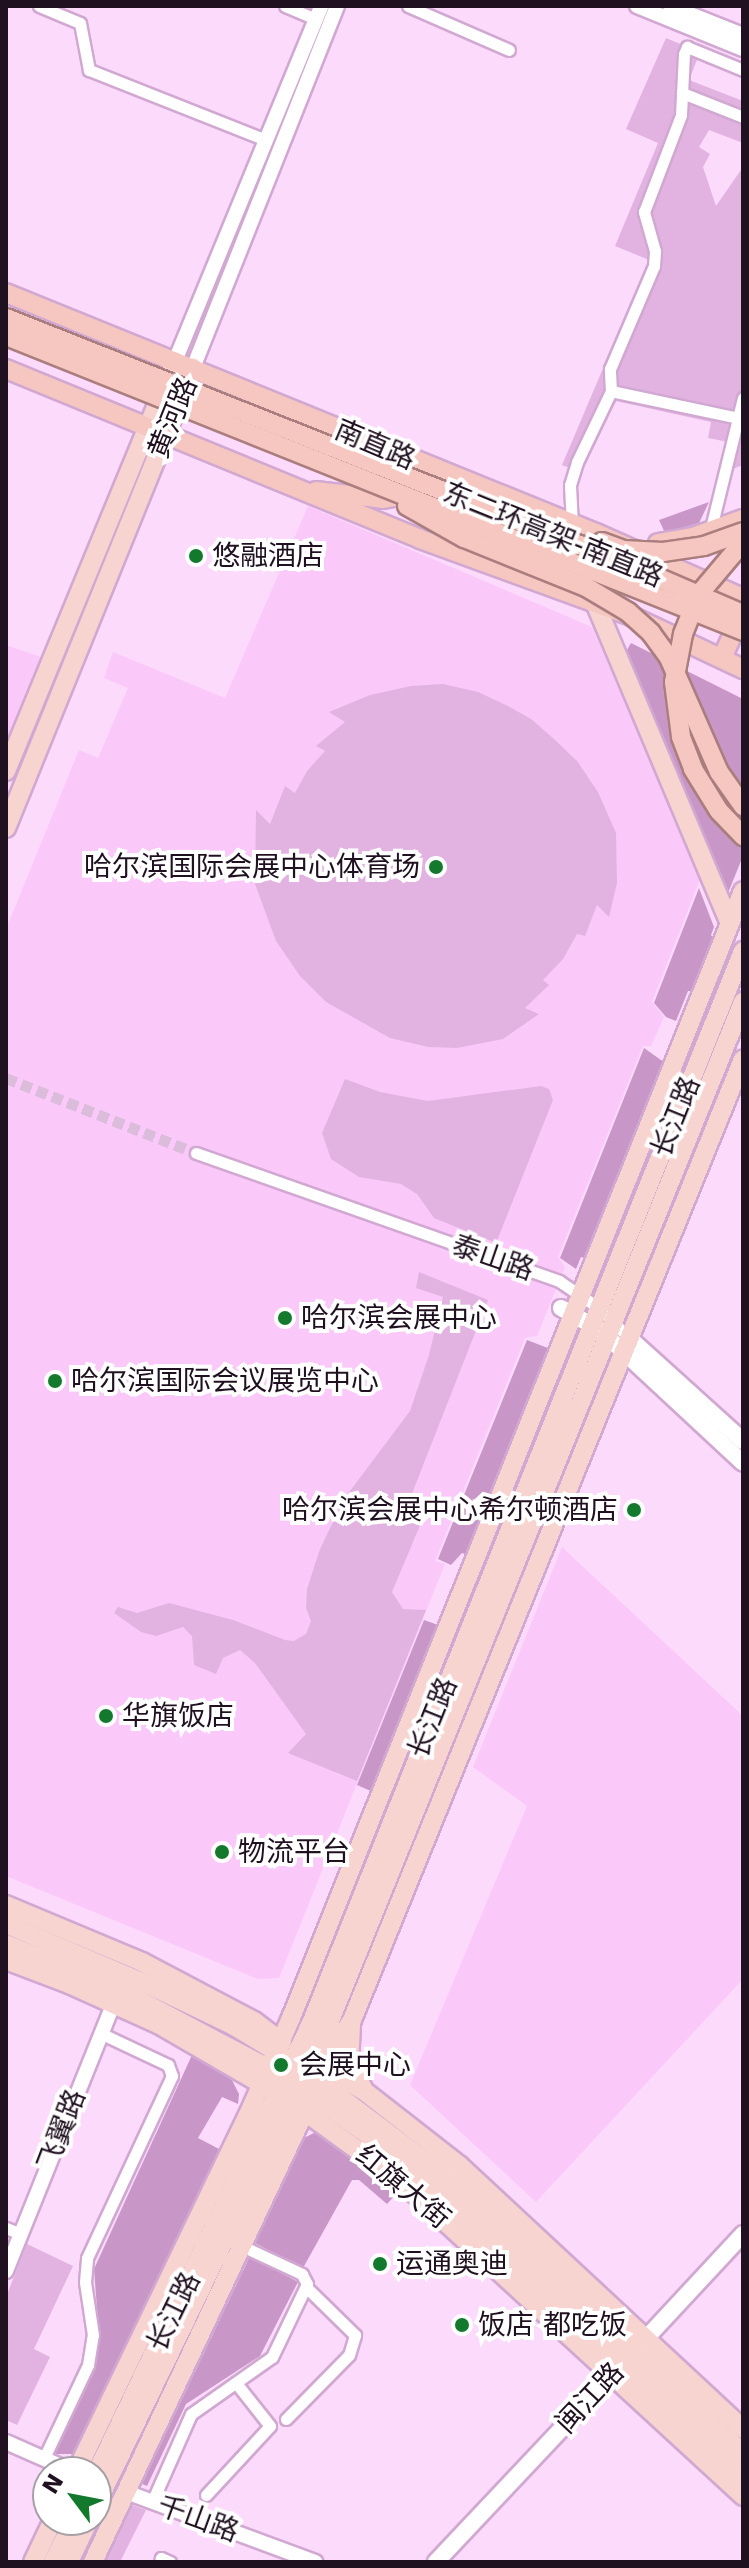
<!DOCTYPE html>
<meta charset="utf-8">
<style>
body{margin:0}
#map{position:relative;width:749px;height:2568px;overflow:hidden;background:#fcdafc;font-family:"DejaVu Sans","Noto Sans SC",sans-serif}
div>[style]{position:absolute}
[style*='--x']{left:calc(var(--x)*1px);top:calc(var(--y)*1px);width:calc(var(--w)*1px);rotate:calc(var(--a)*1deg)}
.built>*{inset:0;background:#fac9f9}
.green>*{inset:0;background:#e2b3e1}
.forest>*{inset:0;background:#c897c8}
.minor-tunnel>*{height:11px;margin-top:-5.5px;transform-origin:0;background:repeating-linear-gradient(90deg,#dbbcdb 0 11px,transparent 0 16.5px)}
.roads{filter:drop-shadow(2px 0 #d1a8d1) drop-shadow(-2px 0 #d1a8d1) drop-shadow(0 2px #d1a8d1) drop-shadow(0 -2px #d1a8d1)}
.minor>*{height:11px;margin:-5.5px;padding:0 5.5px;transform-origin:5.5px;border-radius:5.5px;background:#fff}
.tertiary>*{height:14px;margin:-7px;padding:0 7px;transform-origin:7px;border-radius:7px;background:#fff}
.secondary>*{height:16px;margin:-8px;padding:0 8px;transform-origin:8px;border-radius:8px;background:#fff}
.primary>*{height:18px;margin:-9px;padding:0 9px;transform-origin:9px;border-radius:9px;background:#f8d4d0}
.trunk>*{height:18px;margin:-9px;padding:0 9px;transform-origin:9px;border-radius:9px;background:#f6c6c0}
.bridges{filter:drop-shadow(2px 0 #aa7e7e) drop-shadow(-2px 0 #aa7e7e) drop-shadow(0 2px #aa7e7e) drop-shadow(0 -2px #aa7e7e)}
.trunk-bridge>*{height:18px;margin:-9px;padding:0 9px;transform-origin:9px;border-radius:9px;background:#f6c6c0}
.dots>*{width:22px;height:22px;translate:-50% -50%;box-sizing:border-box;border:4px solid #fff;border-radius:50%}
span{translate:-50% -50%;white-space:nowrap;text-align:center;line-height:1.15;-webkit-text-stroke:8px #fff;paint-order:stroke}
.street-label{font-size:28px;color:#201120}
.poi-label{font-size:28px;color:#201120}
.left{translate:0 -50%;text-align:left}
.right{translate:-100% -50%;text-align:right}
.frame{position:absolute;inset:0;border:8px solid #201120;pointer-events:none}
.north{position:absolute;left:32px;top:2456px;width:80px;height:80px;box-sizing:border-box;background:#fff;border:2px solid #a6a0a6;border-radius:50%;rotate:302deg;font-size:22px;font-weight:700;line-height:32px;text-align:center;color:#201120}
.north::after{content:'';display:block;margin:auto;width:28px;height:36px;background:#12792d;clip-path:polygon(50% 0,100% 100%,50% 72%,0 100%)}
</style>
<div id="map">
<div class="built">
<i style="clip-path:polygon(308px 506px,592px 627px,701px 877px,652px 1002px,664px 1017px,651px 1046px,643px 1046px,558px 1257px,565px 1267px,537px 1336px,525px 1338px,435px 1561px,445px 1564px,279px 1978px,258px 1979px,6px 1876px,6px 929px,79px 750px,98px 758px,128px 688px,104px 678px,113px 652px,225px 698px)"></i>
<i style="clip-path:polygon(6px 645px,41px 657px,6px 742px)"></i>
<i style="clip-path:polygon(562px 1547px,743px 1716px,743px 1979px,536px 2202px,410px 2085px,527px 1806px,473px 1767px)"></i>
</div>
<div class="green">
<i style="clip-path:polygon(666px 38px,700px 52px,689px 80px,743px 101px,743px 143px,709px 130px,699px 147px,710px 154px,703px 167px,716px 206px,743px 167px,743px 465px,733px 469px,739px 444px,708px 438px,711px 422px,616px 401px,579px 472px,562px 465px,649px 260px,615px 246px,658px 143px,626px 129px)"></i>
<i style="clip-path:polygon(443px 684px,478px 692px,508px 706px,531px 719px,554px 739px,577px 761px,598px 792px,616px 833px,617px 883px,609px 917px,597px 905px,585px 936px,577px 934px,563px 959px,543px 980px,549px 985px,525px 1008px,539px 1014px,503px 1039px,457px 1048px,428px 1047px,390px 1038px,326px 1002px,300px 976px,276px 941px,255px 884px,256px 810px,270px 824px,285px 786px,295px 793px,307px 771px,325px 751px,316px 746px,345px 722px,329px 712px,370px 695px,411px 686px)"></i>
<i style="clip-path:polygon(345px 1079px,380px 1092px,428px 1101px,541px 1086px,549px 1089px,553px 1100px,496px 1243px,434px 1218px,417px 1194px,401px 1184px,359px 1177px,331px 1159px,322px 1133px)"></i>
<i style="clip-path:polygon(419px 1272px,488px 1300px,411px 1496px,429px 1504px,392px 1592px,403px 1609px,426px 1610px,357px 1781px,288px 1753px,306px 1734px,255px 1663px,240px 1650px,223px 1658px,216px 1674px,194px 1665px,192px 1636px,183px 1627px,156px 1636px,141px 1632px,114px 1613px,118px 1607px,137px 1613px,169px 1603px,233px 1620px,285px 1640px,294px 1641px,306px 1634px,311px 1621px,306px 1608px,307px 1589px,320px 1549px,344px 1499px,410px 1411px,429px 1355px,443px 1297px,416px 1288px)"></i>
<i style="clip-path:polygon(27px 2244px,73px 2266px,34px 2349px,50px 2357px,17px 2425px,6px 2420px,6px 2297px)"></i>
<i style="clip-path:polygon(133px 2505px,146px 2510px,120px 2562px,102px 2562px,127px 2509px)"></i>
</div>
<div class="forest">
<i style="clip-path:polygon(709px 502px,699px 523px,665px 533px,659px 520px)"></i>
<i style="clip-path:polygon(631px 643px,743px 699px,743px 856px,728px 893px,627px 650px)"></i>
<i style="clip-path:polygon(699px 888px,714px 927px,711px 935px,716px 942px,695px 991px,688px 991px,676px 1021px,666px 1017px,654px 1003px)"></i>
<i style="clip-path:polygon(644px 1048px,668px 1065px,588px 1259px,581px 1257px,576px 1269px,560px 1258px)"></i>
<i style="clip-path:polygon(527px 1340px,553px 1350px,468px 1555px,462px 1553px,451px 1565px,438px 1559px)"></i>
<i style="clip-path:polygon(424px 1620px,441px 1626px,373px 1792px,357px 1785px)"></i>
<i style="clip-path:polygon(192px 2055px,232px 2080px,239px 2094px,238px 2104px,222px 2097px,198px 2138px,221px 2150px,77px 2454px,54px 2454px,93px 2366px,99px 2335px,94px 2269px)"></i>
<i style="clip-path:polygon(314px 2133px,325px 2135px,398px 2192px,387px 2204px,359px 2180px,352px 2180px,303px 2268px,255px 2243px,304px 2138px)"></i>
<i style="clip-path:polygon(250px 2256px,298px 2282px,260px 2356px,186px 2404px,147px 2486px,142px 2484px)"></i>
</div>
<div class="minor-tunnel">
<i style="--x:6;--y:1078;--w:204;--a:21.5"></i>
</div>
<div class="roads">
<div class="minor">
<i style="--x:39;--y:6;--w:44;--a:22.5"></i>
<i style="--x:80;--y:23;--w:48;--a:79.2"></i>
<i style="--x:89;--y:70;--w:190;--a:21.6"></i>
<i style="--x:285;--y:6;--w:34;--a:23"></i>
<i style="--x:408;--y:6;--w:110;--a:23.5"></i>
<i style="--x:682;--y:93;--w:66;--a:21.5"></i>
<i style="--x:611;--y:391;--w:131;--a:11.9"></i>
<i style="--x:572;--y:525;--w:40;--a:-92.9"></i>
<i style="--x:570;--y:485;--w:24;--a:-73"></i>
<i style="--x:577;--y:462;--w:79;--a:-64.4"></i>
<i style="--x:611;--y:391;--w:22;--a:-93"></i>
<i style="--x:610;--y:369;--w:112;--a:-66.9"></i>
<i style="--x:654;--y:266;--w:15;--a:-86"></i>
<i style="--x:655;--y:251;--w:41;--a:-105.8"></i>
<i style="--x:644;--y:212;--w:104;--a:-69.1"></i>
<i style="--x:681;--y:115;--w:61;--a:-87.2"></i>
<i style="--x:684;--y:54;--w:8;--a:-67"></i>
<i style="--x:687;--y:47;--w:61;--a:22.3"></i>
<i style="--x:710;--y:532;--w:138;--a:-76.2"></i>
<i style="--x:196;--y:1153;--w:385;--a:19.4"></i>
<i style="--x:559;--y:1281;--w:48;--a:34"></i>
<i style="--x:599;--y:1308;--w:42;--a:45"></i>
<i style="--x:6;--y:2228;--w:16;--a:22"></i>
<i style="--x:286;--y:2419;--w:90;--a:-45.5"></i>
<i style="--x:349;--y:2355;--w:21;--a:-73"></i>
<i style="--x:355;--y:2335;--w:69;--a:-135.6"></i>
<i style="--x:44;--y:2458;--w:103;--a:-64.7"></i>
<i style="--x:88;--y:2365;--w:30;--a:-81"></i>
<i style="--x:93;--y:2335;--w:54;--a:-98.6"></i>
<i style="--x:85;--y:2282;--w:24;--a:-85"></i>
<i style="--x:87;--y:2258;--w:201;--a:-65"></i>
<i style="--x:172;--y:2076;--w:12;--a:-110"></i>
<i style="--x:168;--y:2065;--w:75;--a:-154.8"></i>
<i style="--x:206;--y:2495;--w:94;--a:-47.2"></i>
<i style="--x:270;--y:2426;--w:55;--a:-128.3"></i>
<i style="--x:152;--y:2502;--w:96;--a:-66.1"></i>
<i style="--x:191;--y:2414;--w:99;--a:-35.1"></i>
<i style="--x:272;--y:2357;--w:81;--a:-64.4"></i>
<i style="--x:307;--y:2284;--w:11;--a:-117"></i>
<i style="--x:302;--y:2274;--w:64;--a:-155"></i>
<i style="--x:160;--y:2562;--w:4;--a:-76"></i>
<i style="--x:161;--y:2558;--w:10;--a:24"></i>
</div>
<div class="tertiary">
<i style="--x:637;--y:6;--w:114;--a:22.1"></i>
<i style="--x:670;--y:6;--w:79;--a:21.7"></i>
<i style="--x:175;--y:361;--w:384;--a:-67.6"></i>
<i style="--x:193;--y:368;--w:390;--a:-68.3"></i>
<i style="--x:6;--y:2271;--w:295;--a:-68.1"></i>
<i style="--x:6;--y:2442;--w:74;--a:23.8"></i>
<i style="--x:126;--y:2492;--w:202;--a:20.3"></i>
</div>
<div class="secondary">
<i style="--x:561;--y:1308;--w:45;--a:29.4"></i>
<i style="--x:600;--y:1330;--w:195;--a:42.9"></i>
<i style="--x:629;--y:1338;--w:154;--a:42.1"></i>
<i style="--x:638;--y:2347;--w:154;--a:-47.1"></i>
<i style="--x:436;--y:2562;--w:268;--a:-46.7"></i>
</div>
<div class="primary">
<i style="--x:596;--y:605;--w:345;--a:67.2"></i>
<i style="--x:6;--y:771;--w:443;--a:-67.6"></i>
<i style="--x:6;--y:828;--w:497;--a:-67.9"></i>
<i style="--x:6;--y:1905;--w:147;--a:22.7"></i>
<i style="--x:142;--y:1962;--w:127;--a:27.8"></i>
<i style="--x:254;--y:2021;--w:35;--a:37"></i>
<i style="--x:6;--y:1924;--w:162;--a:23.2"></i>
<i style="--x:155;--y:1988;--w:88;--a:25.7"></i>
<i style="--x:234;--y:2026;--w:60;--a:31.3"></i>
<i style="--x:6;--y:1944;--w:123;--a:22"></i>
<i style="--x:120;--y:1990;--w:180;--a:27.8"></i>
<i style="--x:6;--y:1960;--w:67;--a:20.9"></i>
<i style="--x:69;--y:1984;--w:98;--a:24.2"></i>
<i style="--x:158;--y:2024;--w:132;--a:30.1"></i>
<i style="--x:351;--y:2026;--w:35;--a:93"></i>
<i style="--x:349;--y:2061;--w:31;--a:63"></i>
<i style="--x:318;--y:2064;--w:53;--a:30.4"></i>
<i style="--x:364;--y:2091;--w:120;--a:37.9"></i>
<i style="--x:459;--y:2165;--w:388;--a:42.9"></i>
<i style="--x:312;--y:2076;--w:171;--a:36.9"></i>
<i style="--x:449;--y:2179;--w:402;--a:43"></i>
<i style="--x:304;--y:2090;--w:99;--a:35.1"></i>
<i style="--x:385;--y:2147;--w:51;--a:38.7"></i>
<i style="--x:425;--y:2179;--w:434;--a:42.9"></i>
<i style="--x:297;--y:2106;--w:132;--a:36.1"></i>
<i style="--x:404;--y:2184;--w:461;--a:42.6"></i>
<i style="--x:76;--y:2472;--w:396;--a:-64.3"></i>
<i style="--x:248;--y:2115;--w:106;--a:-66.1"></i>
<i style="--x:291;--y:2018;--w:1214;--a:-68.15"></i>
<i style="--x:96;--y:2474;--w:496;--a:-64.5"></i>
<i style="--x:310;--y:2026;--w:1159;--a:-68.06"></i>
<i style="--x:96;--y:2505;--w:525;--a:-64.12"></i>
<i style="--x:325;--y:2033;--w:1113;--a:-67.93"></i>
<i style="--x:33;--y:2562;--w:47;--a:-64.5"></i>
<i style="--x:53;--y:2562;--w:47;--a:-63.4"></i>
<i style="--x:69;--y:2562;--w:47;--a:-64.5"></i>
<i style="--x:93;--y:2562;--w:576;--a:-64.81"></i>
<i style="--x:338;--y:2041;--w:25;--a:-56"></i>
<i style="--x:352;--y:2020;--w:1037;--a:-67.86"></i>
</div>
<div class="trunk">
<i style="--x:6;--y:293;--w:637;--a:22.14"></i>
<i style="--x:596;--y:533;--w:161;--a:23.9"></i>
<i style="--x:6;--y:369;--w:448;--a:22.3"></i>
<i style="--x:420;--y:539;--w:225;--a:20"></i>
<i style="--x:631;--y:616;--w:124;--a:25.3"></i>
<i style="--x:316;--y:491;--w:67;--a:6.8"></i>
<i style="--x:383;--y:499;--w:10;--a:-11"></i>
<i style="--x:393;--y:497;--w:11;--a:-41"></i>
<i style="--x:401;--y:490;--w:6;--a:-90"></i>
<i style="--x:658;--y:543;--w:36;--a:-10"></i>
<i style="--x:693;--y:537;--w:53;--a:-19.8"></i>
<i style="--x:722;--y:658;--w:48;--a:-65.6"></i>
</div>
</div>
<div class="bridges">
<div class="trunk-bridge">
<i style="--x:6;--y:318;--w:655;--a:21.59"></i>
<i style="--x:615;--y:559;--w:139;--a:23.3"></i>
<i style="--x:6;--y:336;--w:794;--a:21.81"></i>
<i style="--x:407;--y:506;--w:65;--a:29.3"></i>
<i style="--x:464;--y:538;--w:131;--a:21.9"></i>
<i style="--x:586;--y:587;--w:49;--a:30.8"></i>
<i style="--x:628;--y:612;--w:31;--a:42"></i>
<i style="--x:651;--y:633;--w:31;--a:54"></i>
<i style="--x:669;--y:658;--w:124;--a:66.3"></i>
<i style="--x:719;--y:772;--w:42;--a:54.8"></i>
<i style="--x:602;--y:542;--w:23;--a:20"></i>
<i style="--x:624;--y:550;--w:39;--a:3"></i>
<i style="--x:663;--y:552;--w:41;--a:-8.3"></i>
<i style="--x:704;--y:546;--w:41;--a:-19.7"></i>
<i style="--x:743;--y:542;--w:68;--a:130.2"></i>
<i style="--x:699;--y:594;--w:43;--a:111.8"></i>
<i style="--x:683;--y:634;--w:49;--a:100.6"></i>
<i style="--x:674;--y:682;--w:55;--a:82.7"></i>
<i style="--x:681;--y:737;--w:34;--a:69"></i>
<i style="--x:693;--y:769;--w:49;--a:58.2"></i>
<i style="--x:719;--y:811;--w:35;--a:46"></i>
</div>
</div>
<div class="dots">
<i style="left:196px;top:556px;background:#12792d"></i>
<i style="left:436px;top:867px;background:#12792d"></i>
<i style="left:285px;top:1318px;background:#12792d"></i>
<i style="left:55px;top:1381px;background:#12792d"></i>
<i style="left:634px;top:1510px;background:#12792d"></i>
<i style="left:106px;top:1716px;background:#12792d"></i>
<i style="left:222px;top:1852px;background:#12792d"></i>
<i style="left:281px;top:2065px;background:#12792d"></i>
<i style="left:380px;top:2264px;background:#12792d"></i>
<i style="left:462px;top:2325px;background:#12792d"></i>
</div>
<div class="street-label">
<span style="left:173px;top:418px;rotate:-68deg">黄河路</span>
<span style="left:375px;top:445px;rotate:23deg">南直路</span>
<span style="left:553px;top:535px;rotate:22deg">东二环高架-南直路</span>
<span style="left:676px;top:1117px;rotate:-68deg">长江路</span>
<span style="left:493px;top:1258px;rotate:19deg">泰山路</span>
<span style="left:433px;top:1718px;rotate:-68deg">长江路</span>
<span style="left:62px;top:2130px;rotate:-69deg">飞翼路</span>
<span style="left:403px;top:2187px;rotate:40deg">红旗大街</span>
<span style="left:174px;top:2312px;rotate:-64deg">长江路</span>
<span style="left:590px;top:2398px;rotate:-47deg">闽江路</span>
<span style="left:198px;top:2519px;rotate:20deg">千山路</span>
</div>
<div class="poi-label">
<span class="left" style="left:212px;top:556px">悠融酒店</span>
<span class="right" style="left:420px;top:867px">哈尔滨国际会展中心体育场</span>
<span class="left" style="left:301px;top:1318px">哈尔滨会展中心</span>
<span class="left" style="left:71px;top:1381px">哈尔滨国际会议展览中心</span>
<span class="right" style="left:618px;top:1510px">哈尔滨会展中心希尔顿酒店</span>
<span class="left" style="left:122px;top:1716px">华旗饭店</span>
<span class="left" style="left:238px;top:1852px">物流平台</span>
<span class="left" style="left:299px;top:2065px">会展中心</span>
<span class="left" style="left:396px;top:2264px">运通奥迪</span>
<span class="left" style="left:478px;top:2325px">饭店 都吃饭</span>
</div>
<div class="frame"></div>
<div class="north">N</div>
</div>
